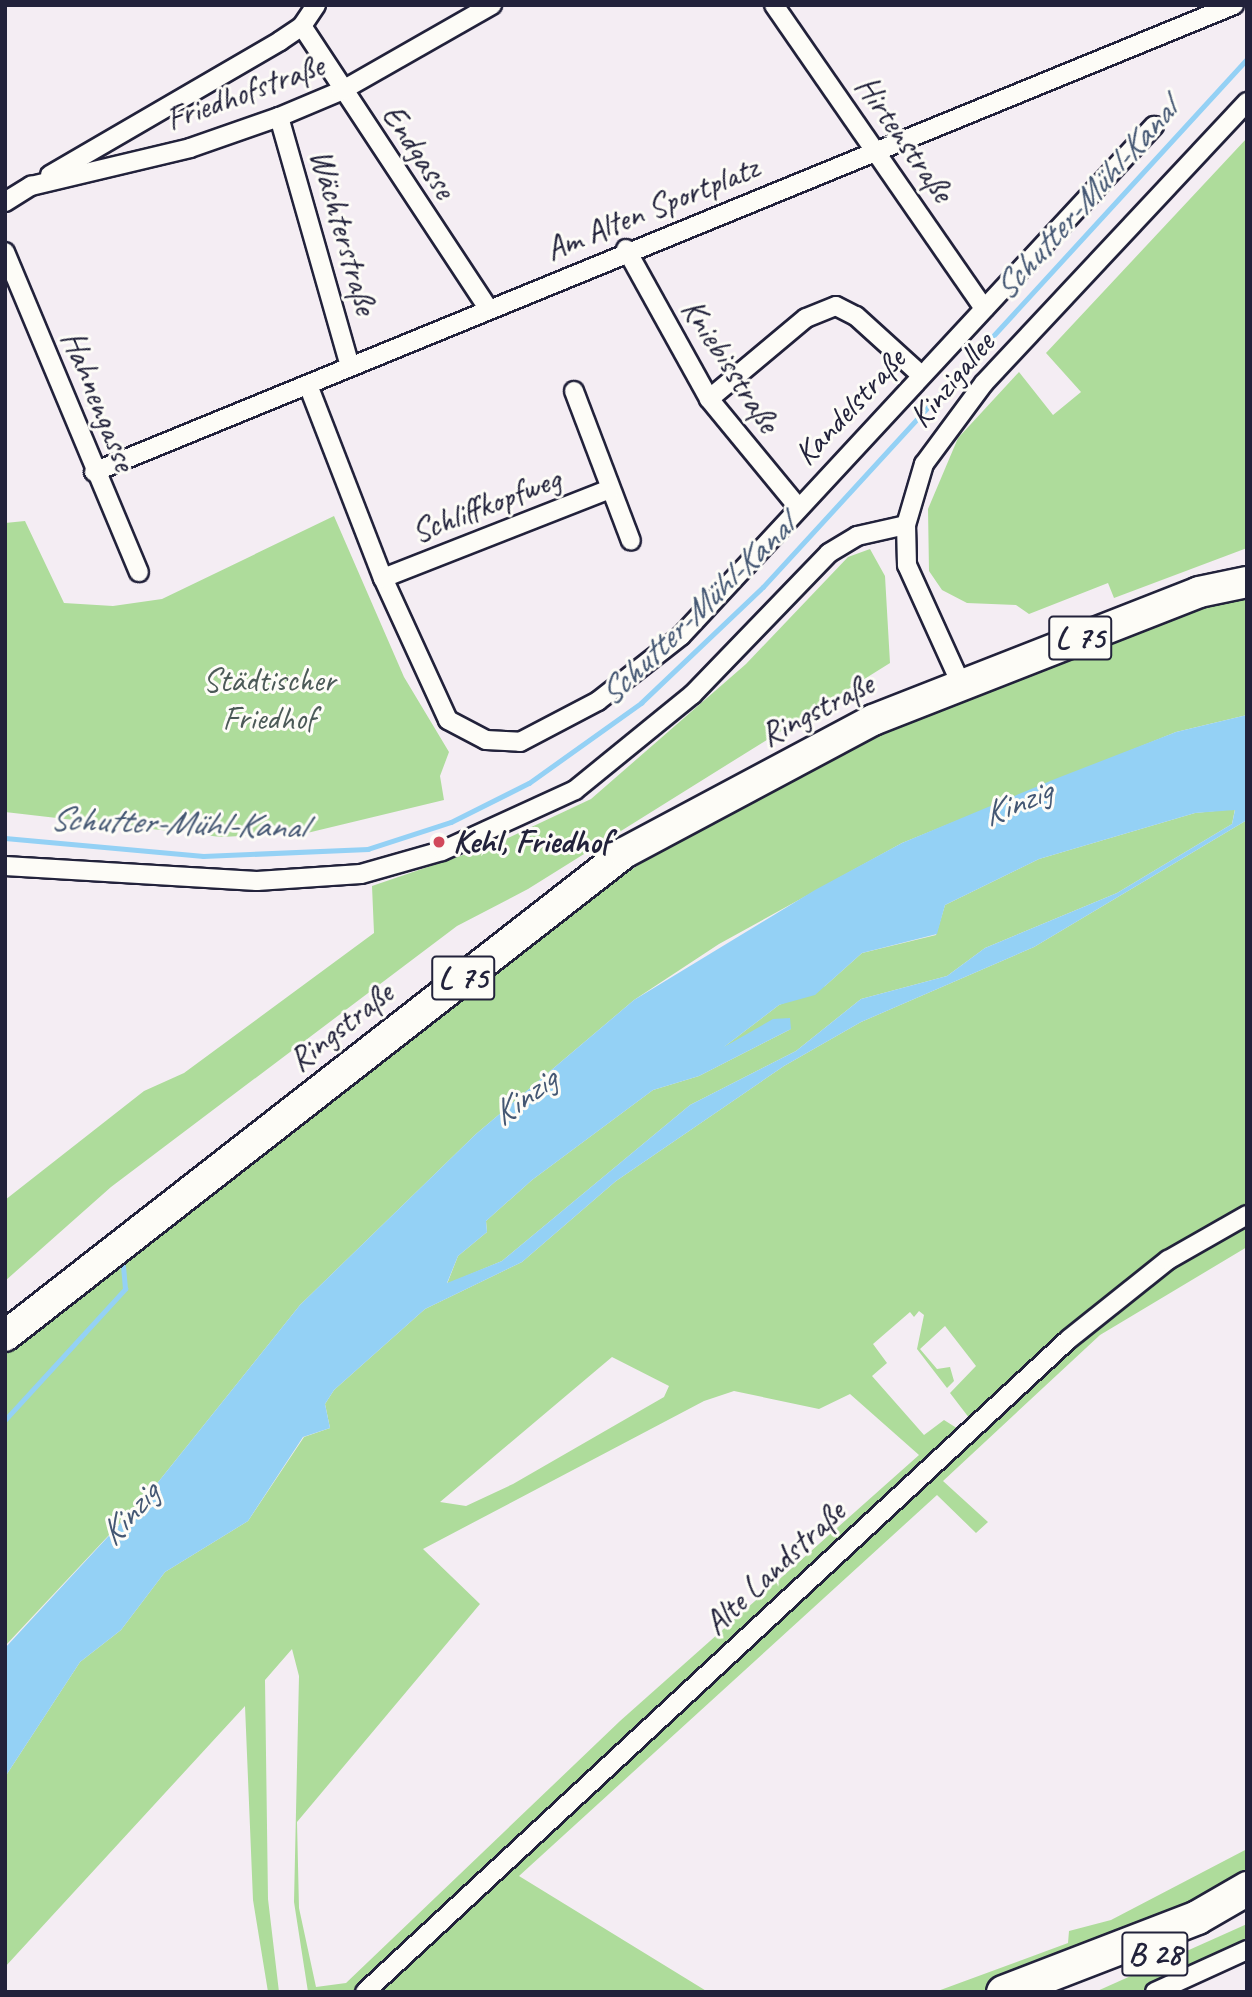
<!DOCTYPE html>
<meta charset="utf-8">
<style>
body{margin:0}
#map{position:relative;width:1252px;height:1997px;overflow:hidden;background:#f4edf3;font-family:Caveat,sans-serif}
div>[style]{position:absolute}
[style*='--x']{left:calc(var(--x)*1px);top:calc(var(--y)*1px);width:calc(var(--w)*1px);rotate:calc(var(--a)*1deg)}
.green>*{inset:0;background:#aedc9b}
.water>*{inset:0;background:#94d1f5}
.stream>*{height:4.5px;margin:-2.25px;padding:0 2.25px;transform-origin:2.25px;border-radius:2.25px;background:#94d1f5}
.roads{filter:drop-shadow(2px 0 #22223b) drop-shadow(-2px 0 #22223b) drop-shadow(0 2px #22223b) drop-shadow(0 -2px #22223b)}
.street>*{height:18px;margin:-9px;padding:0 9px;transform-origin:9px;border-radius:9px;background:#fdfcf7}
.primary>*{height:30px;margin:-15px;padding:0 15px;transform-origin:15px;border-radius:15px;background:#fdfcf7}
.highway>*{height:33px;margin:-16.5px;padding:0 16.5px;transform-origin:16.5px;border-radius:16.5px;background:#fdfcf7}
.dots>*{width:19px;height:19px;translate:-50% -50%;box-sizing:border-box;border:4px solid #fdfcf7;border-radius:50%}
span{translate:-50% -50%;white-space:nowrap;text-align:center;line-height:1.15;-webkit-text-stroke:6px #fdfcf7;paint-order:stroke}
.shield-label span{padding:2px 5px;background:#fdfcf7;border:2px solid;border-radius:5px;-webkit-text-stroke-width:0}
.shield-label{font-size:32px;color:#22223b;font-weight:700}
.street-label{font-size:33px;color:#22223b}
.park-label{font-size:33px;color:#4c5a58}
.poi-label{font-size:33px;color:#22223b;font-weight:700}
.left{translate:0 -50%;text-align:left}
.water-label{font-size:35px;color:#445773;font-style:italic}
.frame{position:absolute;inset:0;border:7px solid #22223b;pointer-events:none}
</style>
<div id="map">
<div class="green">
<i style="clip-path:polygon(1247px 138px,1247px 548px,1114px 598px,1108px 583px,1029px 614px,1016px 605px,967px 603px,942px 590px,929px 571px,928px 509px,958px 438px,1019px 372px,1053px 415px,1081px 392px,1046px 353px)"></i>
<i style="clip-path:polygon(334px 516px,404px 677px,449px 752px,440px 776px,444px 800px,307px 833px,221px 837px,5px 812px,5px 523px,25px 521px,64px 603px,113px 606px,162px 599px)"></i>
<i style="clip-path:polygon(870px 549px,885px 576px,890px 663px,528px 889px,457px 926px,111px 1187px,5px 1281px,5px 1200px,144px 1091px,184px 1073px,374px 933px,372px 886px,495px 844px,591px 799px,746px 664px,848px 557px)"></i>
<i style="clip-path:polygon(1247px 592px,1247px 715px,1176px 732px,902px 843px,719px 944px,634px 1000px,476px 1134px,300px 1305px,155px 1486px,5px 1646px,5px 1345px,536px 934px,686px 833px,865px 738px,1104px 638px)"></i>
<i style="clip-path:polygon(1235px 809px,1232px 824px,1117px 893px,985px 948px,947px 976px,861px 999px,796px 1051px,690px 1105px,502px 1261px,447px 1284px,458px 1256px,487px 1232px,486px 1221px,532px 1180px,653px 1090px,699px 1076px,791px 1029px,716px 1053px,779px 1005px,825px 986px,862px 953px,936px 935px,945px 905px,1039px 859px,1195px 813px)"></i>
<i style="clip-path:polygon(evenodd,1247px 820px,1247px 1247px,1100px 1335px,943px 1481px,988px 1522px,976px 1533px,937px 1495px,519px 1876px,708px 1992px,308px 1992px,294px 1902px,299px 1676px,292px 1649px,265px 1680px,268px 1899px,279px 1992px,268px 1992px,253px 1900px,245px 1706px,5px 1967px,5px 1777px,80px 1662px,121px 1630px,165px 1572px,248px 1521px,304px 1437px,330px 1428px,325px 1404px,334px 1390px,425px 1309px,522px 1262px,616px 1181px,784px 1066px,861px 1022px,1034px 947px,1247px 820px,919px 1311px,924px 1315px,917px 1349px,947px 1388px,954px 1381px,950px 1367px,937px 1369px,920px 1349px,945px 1326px,976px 1366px,950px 1393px,973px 1423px,963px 1432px,944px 1420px,924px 1435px,872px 1376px,887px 1363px,873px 1344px,910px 1312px,914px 1317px,919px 1311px,1247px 820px,612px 1357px,669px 1386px,664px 1397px,513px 1484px,466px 1506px,440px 1502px,612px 1357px,1247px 820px,734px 1391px,819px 1409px,850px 1394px,919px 1455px,620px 1721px,346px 1983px,316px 1987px,299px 1908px,297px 1822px,480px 1604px,423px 1549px,704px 1401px,734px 1391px)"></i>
<i style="clip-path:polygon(1247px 1849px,1247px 1878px,1028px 1979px,985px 1992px,935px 1992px,1068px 1943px,1069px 1931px,1111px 1920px)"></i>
<i style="clip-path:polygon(1247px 1924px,1247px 1949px,1152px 1992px,1095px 1992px)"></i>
</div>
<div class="water">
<i style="clip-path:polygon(evenodd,1247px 715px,1247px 820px,1034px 947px,861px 1022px,784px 1066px,616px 1181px,522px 1262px,425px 1309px,334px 1390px,325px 1404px,330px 1428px,303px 1437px,248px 1521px,165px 1572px,121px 1630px,80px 1662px,5px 1777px,5px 1648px,155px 1486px,300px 1305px,476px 1134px,634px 1000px,815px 890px,902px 843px,1055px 779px,1176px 732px,1247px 715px,1235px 810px,1232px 824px,1117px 893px,985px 948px,947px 976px,861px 999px,796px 1051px,690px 1105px,502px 1261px,447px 1283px,458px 1256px,487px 1232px,486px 1221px,532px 1180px,653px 1090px,699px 1076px,791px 1029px,790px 1018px,773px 1019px,724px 1047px,779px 1005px,815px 995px,862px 953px,937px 934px,945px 905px,1039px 859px,1195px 813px,1235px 810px)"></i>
</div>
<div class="stream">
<i style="--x:5;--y:838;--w:199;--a:5.2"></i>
<i style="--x:203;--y:856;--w:165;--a:-2.4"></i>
<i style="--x:368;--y:849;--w:87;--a:-18"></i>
<i style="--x:451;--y:822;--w:87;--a:-26.6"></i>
<i style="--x:529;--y:783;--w:138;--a:-35.5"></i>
<i style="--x:641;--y:703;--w:168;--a:-43.6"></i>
<i style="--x:763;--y:587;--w:716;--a:-47.49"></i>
<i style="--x:5;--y:1420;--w:178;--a:-47.5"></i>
<i style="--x:125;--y:1289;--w:22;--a:-95"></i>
</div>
<div class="roads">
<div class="street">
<i style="--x:774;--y:5;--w:369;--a:55.3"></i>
<i style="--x:302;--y:26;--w:338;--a:56.6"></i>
<i style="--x:279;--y:117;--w:256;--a:74.1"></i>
<i style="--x:50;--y:175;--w:266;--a:-30.2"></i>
<i style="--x:280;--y:41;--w:27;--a:-34"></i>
<i style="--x:302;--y:26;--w:25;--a:-56"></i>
<i style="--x:5;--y:202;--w:31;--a:-32"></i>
<i style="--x:31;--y:186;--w:163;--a:-13.4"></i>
<i style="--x:190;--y:148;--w:94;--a:-19.2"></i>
<i style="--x:279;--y:117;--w:67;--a:-22.8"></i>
<i style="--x:341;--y:91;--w:174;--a:-29.7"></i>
<i style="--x:626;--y:249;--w:171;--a:61"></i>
<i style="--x:709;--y:399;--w:140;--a:50.5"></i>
<i style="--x:5;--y:252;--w:347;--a:67.3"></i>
<i style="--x:308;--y:385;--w:207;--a:68.8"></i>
<i style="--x:383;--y:578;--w:156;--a:65.4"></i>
<i style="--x:448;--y:720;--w:43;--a:27.8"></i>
<i style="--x:486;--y:740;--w:34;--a:3"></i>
<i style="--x:520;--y:742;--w:88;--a:-27.7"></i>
<i style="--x:598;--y:701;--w:105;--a:-38.1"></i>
<i style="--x:681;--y:636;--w:696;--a:-47.16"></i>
<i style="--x:574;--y:391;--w:160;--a:69.2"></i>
<i style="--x:709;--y:399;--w:126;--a:-39.9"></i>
<i style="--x:806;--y:318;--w:32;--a:-22"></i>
<i style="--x:836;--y:306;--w:22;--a:27"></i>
<i style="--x:856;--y:316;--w:86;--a:42.2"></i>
<i style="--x:94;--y:472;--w:1232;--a:-22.28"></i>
<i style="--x:383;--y:578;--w:244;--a:-21.4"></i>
<i style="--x:961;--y:684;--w:131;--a:-114.4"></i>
<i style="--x:907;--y:565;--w:40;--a:-91.4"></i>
<i style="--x:906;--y:525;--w:64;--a:-73.6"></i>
<i style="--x:924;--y:464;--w:101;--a:-53.5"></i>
<i style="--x:984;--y:383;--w:385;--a:-46.9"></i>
<i style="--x:5;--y:866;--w:252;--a:3.4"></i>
<i style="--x:257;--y:881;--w:104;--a:-3.9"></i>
<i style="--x:361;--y:874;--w:84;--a:-15.9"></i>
<i style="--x:442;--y:851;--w:146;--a:-24.6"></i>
<i style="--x:575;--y:790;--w:151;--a:-39.1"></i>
<i style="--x:692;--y:695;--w:197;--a:-46"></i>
<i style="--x:829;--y:553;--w:33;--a:-31"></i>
<i style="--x:857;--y:536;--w:50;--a:-12.7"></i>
<i style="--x:365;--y:1992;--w:960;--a:-42.85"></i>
<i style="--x:1069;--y:1339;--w:127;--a:-38.6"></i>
<i style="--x:1168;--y:1260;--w:91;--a:-29.7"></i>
<i style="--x:1155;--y:1992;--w:101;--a:-24.5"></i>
</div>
<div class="primary">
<i style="--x:5;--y:1336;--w:785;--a:-37.96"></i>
<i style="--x:624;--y:853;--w:282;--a:-28.1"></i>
<i style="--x:873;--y:720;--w:350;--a:-21.4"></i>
<i style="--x:1199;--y:592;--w:49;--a:-11.8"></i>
</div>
<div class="highway">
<i style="--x:1003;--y:1992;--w:208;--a:-21.1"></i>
<i style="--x:1197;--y:1917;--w:58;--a:-30.1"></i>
</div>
</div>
<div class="dots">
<i style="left:439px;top:842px;background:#d1495b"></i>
</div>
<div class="shield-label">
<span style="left:1080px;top:638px">L 75</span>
<span style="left:463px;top:978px">L 75</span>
<span style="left:1155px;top:1954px">B 28</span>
</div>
<div class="street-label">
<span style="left:245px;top:93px;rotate:-20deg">Friedhofstraße</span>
<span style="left:904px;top:139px;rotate:55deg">Hirtenstraße</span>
<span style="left:418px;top:152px;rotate:56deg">Endgasse</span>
<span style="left:652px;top:209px;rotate:-22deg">Am Alten Sportplatz</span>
<span style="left:343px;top:232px;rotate:74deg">Wächterstraße</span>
<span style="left:730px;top:366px;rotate:57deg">Kniebisstraße</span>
<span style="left:952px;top:380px;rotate:-50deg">Kinzigallee</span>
<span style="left:98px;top:401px;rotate:68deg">Hahnengasse</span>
<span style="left:850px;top:407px;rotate:-47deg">Kandelstraße</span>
<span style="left:486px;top:506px;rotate:-21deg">Schliffkopfweg</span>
<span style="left:817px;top:710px;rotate:-27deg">Ringstraße</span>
<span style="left:341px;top:1027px;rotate:-38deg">Ringstraße</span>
<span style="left:775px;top:1568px;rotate:-43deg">Alte Landstraße</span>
</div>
<div class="park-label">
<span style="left:269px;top:700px">Städtischer<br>Friedhof</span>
</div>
<div class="poi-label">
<span class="left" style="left:453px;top:842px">Kehl, Friedhof</span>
</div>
<div class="water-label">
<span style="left:1085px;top:200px;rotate:-48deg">Schutter-Mühl-Kanal</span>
<span style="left:696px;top:611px;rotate:-44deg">Schutter-Mühl-Kanal</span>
<span style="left:1017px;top:803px;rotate:-22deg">Kinzig</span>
<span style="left:177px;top:823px;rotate:2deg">Schutter-Mühl-Kanal</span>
<span style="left:524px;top:1097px;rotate:-36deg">Kinzig</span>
<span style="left:129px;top:1514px;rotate:-48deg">Kinzig</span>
</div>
<div class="frame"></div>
</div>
